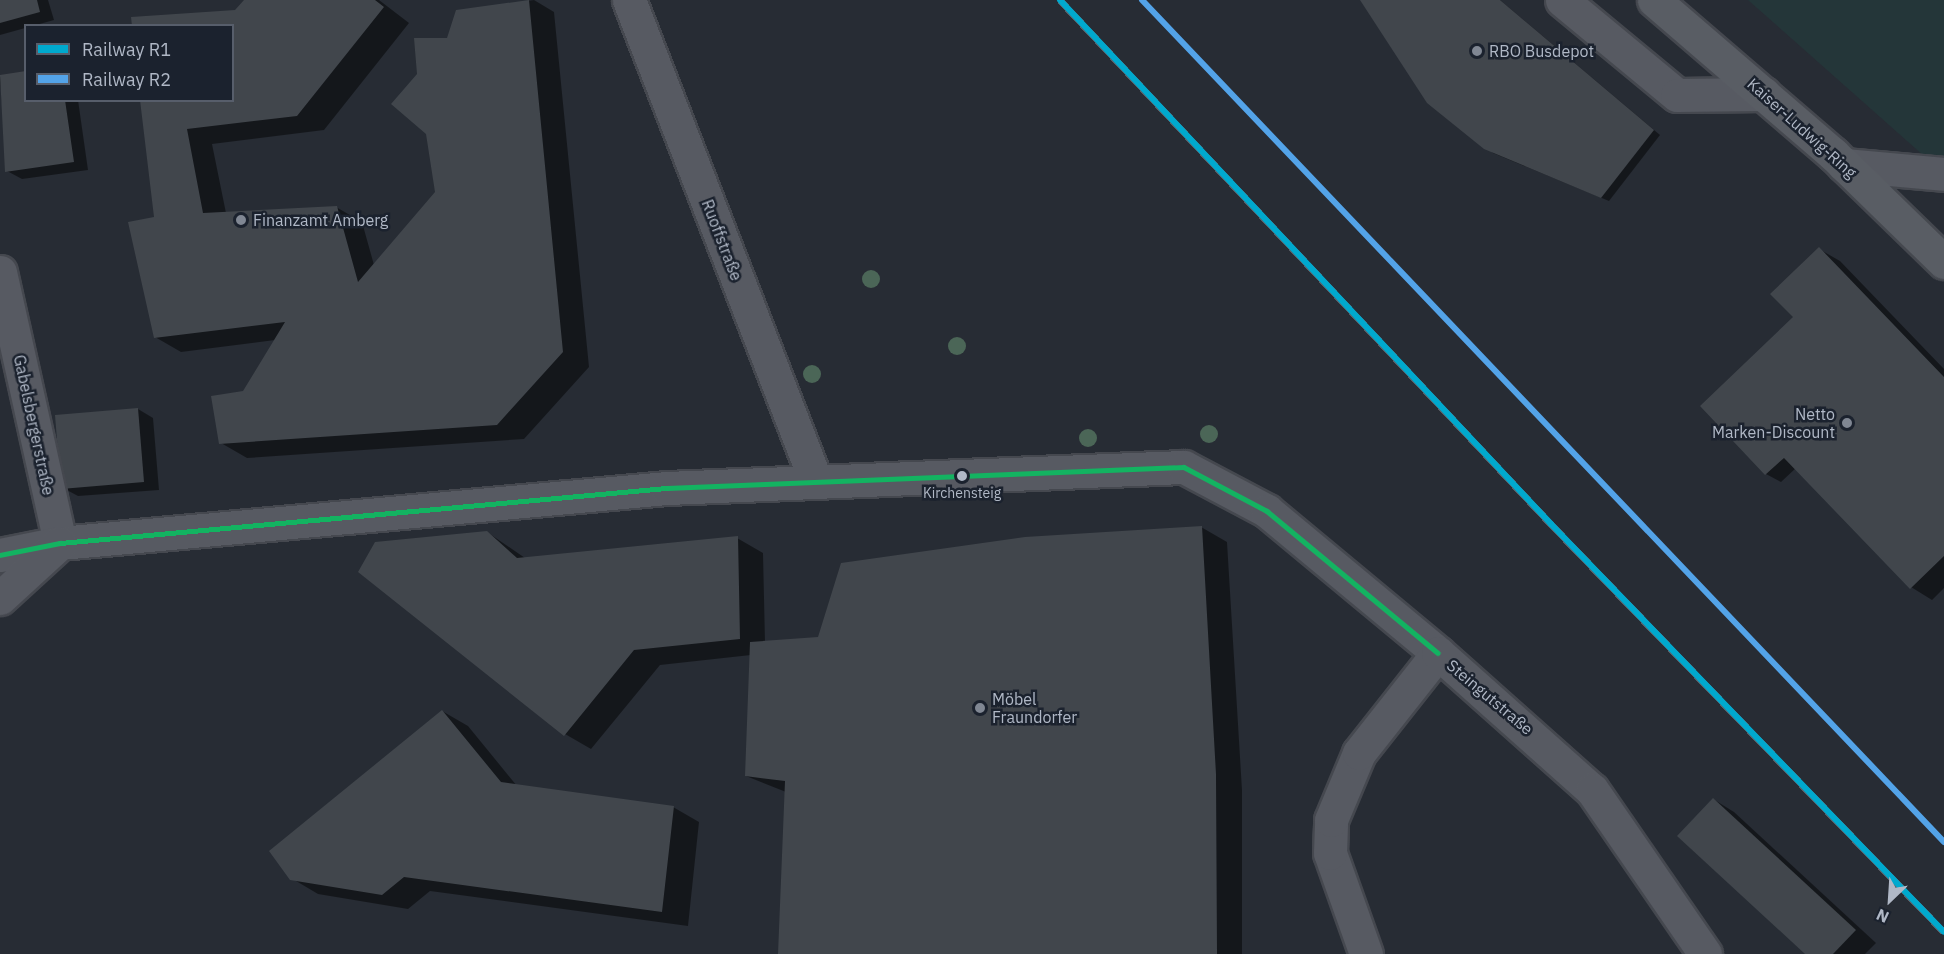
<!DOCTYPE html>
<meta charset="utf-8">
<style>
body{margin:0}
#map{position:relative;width:1944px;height:954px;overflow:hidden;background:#272c34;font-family:"IBM Plex Sans",sans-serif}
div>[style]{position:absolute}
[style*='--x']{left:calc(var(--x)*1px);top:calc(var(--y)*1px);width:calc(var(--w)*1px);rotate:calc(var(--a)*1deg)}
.green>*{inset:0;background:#243639}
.shadow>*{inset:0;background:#0007}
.building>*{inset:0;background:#41464c}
.roads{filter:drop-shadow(2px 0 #45484f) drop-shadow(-2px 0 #45484f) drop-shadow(0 2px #45484f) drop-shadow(0 -2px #45484f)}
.minor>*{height:33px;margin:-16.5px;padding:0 16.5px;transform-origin:16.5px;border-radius:16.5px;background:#575a62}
.major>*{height:33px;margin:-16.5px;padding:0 16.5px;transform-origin:16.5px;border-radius:16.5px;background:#595d64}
.rail>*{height:7px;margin-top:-3.5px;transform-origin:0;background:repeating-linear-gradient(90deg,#1b222e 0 14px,#5a5e66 0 28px);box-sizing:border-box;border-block:2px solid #5a5e66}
.bus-1>*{height:4.5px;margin:-2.25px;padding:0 2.25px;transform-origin:2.25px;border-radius:2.25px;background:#13b361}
.rail-1>*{height:6px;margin:-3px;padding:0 3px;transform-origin:3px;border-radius:3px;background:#00a9ce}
.rail-2>*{height:6px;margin:-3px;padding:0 3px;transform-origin:3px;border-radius:3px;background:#53a3e8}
.trees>*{width:18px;height:18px;margin:-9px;border-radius:50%;background:#4b6657}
.dots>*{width:16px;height:16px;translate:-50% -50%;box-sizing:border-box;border:3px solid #1b222e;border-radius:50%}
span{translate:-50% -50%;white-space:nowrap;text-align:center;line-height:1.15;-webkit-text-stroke:5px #1b222e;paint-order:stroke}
.bus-label{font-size:14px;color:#b0b8c6}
.poi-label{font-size:16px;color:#b0b8c6}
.left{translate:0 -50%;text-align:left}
.right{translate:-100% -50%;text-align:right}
.street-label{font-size:16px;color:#b0b8c6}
.legend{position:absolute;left:24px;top:24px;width:210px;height:78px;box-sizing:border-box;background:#1b222e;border:2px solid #575e6b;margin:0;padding:8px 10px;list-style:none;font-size:18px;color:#b0b8c6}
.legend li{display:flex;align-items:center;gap:12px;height:30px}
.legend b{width:30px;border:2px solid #575e6b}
.north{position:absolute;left:1860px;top:870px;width:60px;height:60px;-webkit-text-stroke:4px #1b222e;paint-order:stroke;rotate:205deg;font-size:16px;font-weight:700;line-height:24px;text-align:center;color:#b0b8c6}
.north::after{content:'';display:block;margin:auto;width:21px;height:27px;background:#b0b8c6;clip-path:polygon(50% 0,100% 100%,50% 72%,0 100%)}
</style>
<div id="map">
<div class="green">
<i style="clip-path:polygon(1748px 0,1944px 0,1944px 158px,1924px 156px)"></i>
</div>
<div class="shadow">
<i style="clip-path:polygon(0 0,48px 0,54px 20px,0 35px)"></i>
<i style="clip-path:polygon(246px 0,379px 0,409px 23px,324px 130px,212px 144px,226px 213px,336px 207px,362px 222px,374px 265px,437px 193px,448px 40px,457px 11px,534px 0,554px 12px,589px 367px,524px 439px,247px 458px,221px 443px,275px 340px,181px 352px,155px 337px,156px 218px,142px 100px,232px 100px,235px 11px)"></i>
<i style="clip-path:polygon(1362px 0,1500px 0,1660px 135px,1609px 201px,1493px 153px)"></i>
<i style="clip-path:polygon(26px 73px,26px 100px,78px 100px,88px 170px,22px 179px,7px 171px,0 77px)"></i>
<i style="clip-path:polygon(1819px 249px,1840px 261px,1944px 369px,1944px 588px,1932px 600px,1911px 587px,1796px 468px,1781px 482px,1766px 474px,1702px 406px,1795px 317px)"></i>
<i style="clip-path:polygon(138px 409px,153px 418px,159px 490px,78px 496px,63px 488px)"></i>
<i style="clip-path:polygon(1201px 527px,1227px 542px,1242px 790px,1242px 954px,780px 954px,786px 792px,746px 776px,751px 655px,660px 665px,591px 749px,565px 734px,487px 532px,525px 558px,737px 538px,763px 553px,765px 642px,819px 639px)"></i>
<i style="clip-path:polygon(442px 711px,468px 726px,517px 786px,673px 807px,699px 822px,688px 926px,430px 891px,408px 909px,318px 894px,291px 878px)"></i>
<i style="clip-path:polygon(1713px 799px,1734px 812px,1876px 943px,1865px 954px,1808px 954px)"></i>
</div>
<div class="building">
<i style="clip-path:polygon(0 0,37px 0,40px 12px,0 23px)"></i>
<i style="clip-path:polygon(244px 0,375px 0,384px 7px,297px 116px,187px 129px,203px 213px,337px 206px,358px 282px,435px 192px,426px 134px,391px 104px,417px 74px,414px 38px,447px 38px,456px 10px,529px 0,563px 352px,497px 425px,219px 444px,211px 396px,243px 391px,285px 322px,154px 338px,128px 222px,154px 217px,140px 100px,232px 100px,232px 26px,132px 26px,131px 17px,235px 10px)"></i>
<i style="clip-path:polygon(1360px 0,1500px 0,1654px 130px,1601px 198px,1484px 149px,1427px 103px)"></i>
<i style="clip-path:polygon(26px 71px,26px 100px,65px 100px,74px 162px,5px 172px,0 75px)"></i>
<i style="clip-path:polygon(1819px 247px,1944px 377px,1944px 556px,1910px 589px,1784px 458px,1765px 475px,1700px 406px,1793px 317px,1770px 294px)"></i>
<i style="clip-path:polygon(138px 408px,144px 482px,61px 489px,55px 415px)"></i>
<i style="clip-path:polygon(1202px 526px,1216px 774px,1217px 954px,778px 954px,785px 781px,745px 776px,750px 642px,818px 637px,841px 563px,1025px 537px)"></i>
<i style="clip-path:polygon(487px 531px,517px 558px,738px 536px,740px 639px,634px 650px,564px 736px,358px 572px,375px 542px)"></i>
<i style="clip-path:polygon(442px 710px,501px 782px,674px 806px,662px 912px,404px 877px,382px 895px,290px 880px,269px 851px)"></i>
<i style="clip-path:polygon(1713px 798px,1856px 930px,1833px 954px,1805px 954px,1677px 836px)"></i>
</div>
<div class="roads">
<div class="minor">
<i style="--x:629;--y:0;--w:514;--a:68.78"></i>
<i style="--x:1562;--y:0;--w:149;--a:39.6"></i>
<i style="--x:1677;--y:95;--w:87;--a:-0.7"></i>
<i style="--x:1844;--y:165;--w:100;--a:5.1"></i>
<i style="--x:0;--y:272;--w:278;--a:77.5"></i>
<i style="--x:0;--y:555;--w:61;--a:-11.3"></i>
<i style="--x:60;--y:543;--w:609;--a:-5.18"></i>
<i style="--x:667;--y:488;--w:517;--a:-2.33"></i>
<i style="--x:1184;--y:467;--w:94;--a:27.9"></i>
<i style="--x:1267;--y:511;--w:222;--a:39.7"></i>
<i style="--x:0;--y:598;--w:81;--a:-42.5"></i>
<i style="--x:1366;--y:954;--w:107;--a:-109.6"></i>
<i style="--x:1330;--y:853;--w:33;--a:-88"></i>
<i style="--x:1331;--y:820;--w:73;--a:-67.3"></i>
<i style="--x:1359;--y:753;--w:127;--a:-51.7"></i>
<i style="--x:1438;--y:653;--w:206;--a:41.7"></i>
<i style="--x:1592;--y:790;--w:199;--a:55.4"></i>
</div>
<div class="major">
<i style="--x:1654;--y:0;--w:236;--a:40.7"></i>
<i style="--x:1833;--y:154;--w:155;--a:44.2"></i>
</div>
</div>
<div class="rail">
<i style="--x:1060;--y:0;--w:718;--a:46.86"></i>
<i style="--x:1551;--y:524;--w:566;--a:46.07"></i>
</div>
<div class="bus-1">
<i style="--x:0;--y:555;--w:61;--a:-11.3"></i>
<i style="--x:60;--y:543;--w:609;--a:-5.18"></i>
<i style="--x:667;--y:488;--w:517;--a:-2.33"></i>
<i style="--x:1184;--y:467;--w:94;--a:27.9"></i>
<i style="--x:1267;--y:511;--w:222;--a:39.7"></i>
</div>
<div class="rail-1">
<i style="--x:1060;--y:0;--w:718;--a:46.86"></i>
<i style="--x:1551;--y:524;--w:566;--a:46.07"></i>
</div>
<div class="rail-2">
<i style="--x:1142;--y:0;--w:1163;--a:46.39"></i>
</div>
<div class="trees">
<i style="left:871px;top:279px"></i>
<i style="left:957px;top:346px"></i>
<i style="left:812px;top:374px"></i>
<i style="left:1209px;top:434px"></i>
<i style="left:1088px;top:438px"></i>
</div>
<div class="dots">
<i style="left:1477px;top:51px;background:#808793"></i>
<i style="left:241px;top:220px;background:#808793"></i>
<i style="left:1847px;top:423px;background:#808793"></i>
<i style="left:962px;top:476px;background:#b0b8c6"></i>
<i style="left:980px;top:708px;background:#808793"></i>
</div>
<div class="bus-label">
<span style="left:962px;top:493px">Kirchensteig</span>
</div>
<div class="poi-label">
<span class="left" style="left:1489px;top:51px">RBO Busdepot</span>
<span class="left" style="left:253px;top:220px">Finanzamt Amberg</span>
<span class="right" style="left:1835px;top:423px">Netto<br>Marken-Discount</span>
<span class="left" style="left:992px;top:708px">Möbel<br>Fraundorfer</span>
</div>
<div class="street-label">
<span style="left:1802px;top:128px;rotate:42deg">Kaiser-Ludwig-Ring</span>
<span style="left:722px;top:240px;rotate:69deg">Ruoffstraße</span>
<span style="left:34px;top:425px;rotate:78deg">Gabelsbergerstraße</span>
<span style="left:1490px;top:697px;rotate:40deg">Steingutstraße</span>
</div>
<ul class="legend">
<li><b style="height:8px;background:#00a9ce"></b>Railway R1</li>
<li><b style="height:8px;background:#53a3e8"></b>Railway R2</li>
</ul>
<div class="north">N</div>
</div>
